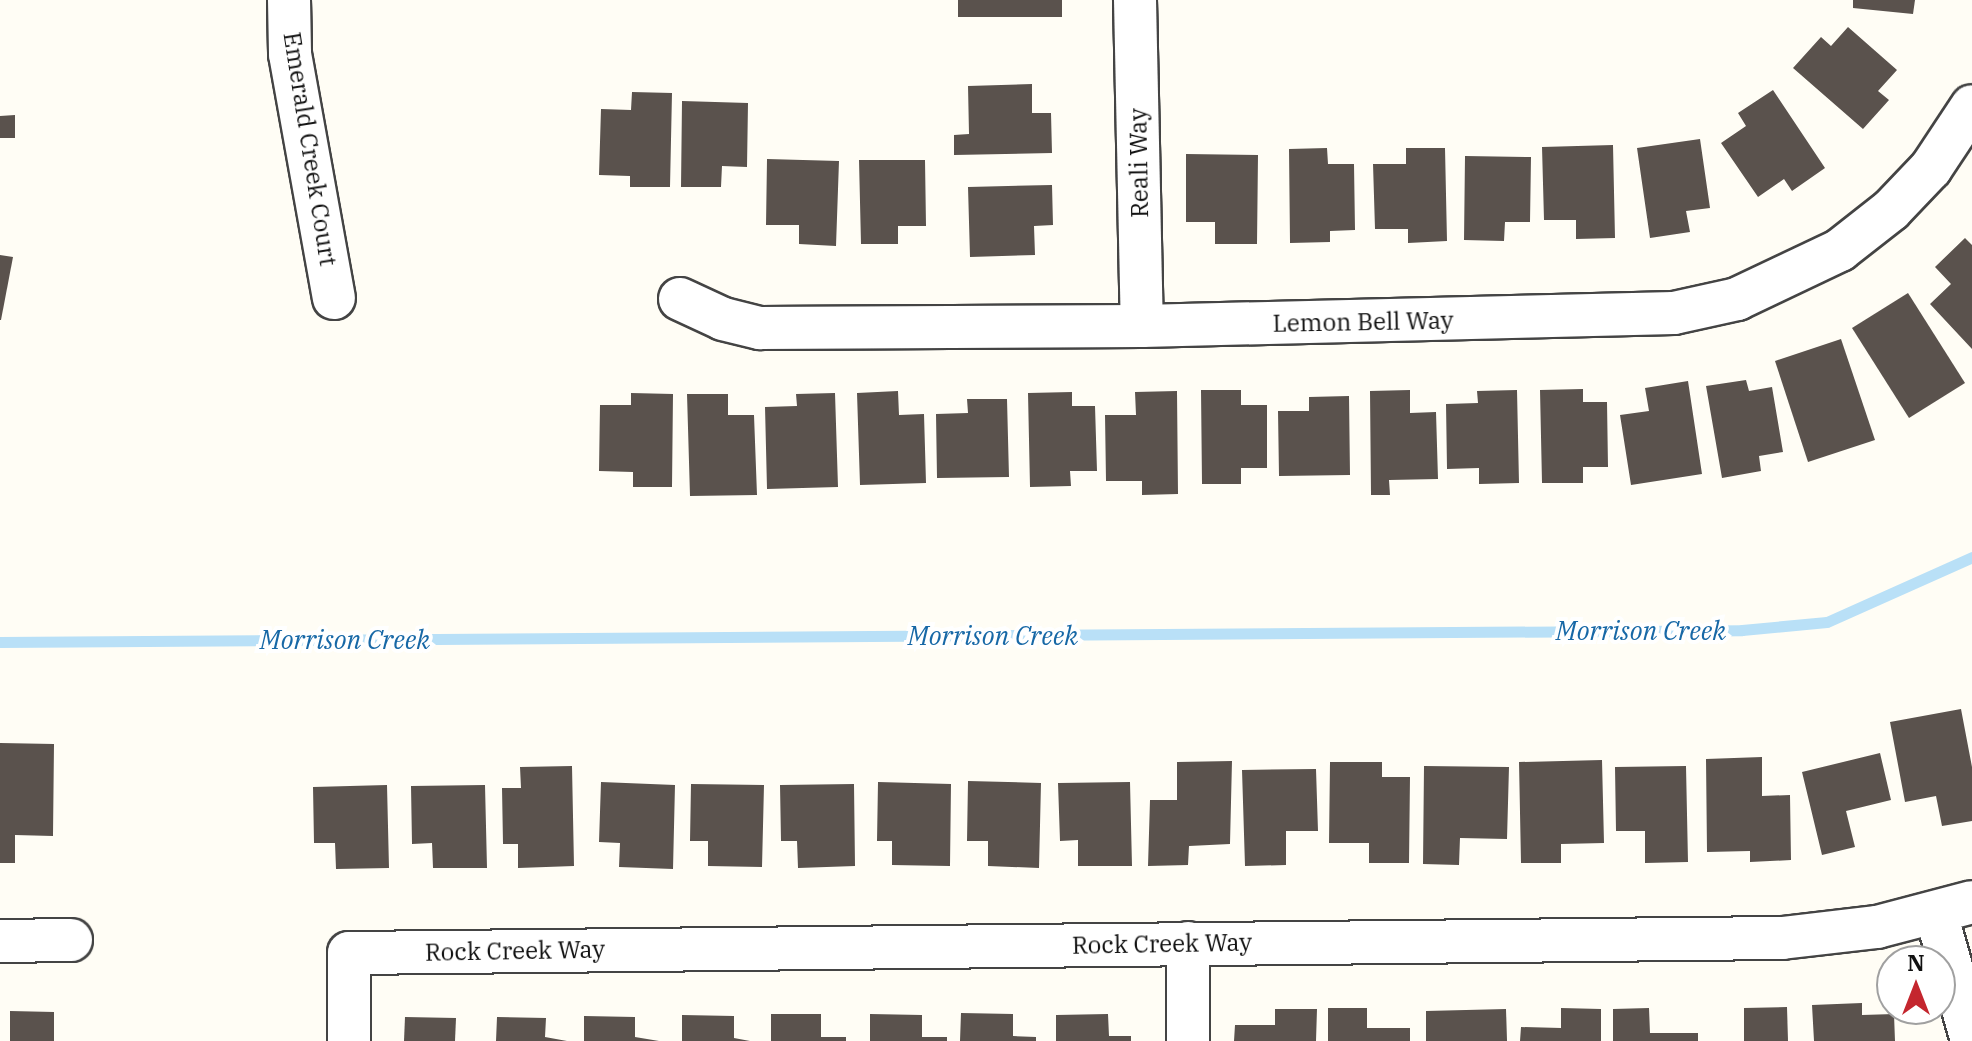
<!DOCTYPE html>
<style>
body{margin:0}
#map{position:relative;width:1972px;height:1041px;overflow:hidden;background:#fffdf5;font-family:"IBM Plex Serif",serif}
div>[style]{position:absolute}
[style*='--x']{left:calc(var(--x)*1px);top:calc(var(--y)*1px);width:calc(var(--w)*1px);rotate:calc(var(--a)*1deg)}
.stream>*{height:11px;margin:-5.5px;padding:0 5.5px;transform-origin:5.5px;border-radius:5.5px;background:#b9e0f7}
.building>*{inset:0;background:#5a524d}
.roads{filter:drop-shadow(2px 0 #444) drop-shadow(-2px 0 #444) drop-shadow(0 2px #444) drop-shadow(0 -2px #444)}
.street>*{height:42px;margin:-21px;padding:0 21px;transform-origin:21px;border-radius:21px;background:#fff}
span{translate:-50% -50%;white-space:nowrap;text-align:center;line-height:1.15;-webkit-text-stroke:8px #fff;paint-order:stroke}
.street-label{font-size:24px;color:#111}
.water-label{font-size:26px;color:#1768a6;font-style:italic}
.north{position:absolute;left:1876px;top:945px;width:80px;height:80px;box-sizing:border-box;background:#fff;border:2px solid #a0a0a0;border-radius:50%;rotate:0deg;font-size:22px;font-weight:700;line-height:32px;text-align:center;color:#111}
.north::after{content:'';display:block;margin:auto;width:28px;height:36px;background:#c4262e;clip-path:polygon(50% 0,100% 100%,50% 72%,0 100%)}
</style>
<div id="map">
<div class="stream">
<i style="--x:0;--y:642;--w:1742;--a:-0.39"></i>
<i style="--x:1742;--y:630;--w:85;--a:-5.4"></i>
<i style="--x:1827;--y:622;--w:159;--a:-24.1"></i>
</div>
<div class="building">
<i style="clip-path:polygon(958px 0,1062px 0,1062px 17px,958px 17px)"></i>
<i style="clip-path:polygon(1853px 0,1915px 0,1913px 14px,1853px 8px)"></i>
<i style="clip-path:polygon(1848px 27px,1897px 70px,1878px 91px,1889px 100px,1863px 129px,1793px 68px,1821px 37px,1831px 46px)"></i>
<i style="clip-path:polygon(1032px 84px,1032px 113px,1051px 113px,1052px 153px,954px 155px,954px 135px,969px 134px,968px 86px)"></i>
<i style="clip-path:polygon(1773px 90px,1825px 168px,1792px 191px,1784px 179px,1758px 197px,1721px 143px,1746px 126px,1738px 113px)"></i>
<i style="clip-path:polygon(632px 92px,672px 93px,670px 187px,630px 187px,630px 176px,599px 175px,601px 109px,631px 110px)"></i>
<i style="clip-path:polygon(682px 101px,748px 103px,747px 167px,722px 166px,721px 187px,681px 187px)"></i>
<i style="clip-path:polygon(15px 115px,15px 138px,0 138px,0 116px)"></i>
<i style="clip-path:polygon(1700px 139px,1710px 208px,1686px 211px,1690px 232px,1650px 238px,1637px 148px)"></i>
<i style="clip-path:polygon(1613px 145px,1615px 238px,1576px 239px,1576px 220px,1544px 220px,1542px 147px)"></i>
<i style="clip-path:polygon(1327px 148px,1328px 164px,1354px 164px,1355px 230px,1330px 231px,1330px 242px,1290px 243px,1289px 149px)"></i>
<i style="clip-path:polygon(1406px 148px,1445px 148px,1447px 241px,1408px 243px,1408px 229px,1375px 229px,1373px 164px,1406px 164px)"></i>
<i style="clip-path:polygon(1186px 154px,1258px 155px,1257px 244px,1215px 244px,1215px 222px,1186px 222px)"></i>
<i style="clip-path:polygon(1465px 156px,1531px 157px,1530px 222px,1505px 222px,1504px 241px,1464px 240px)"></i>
<i style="clip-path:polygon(767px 159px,839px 161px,836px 246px,799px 244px,799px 225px,766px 225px)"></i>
<i style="clip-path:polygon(859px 160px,925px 160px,926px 226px,898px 226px,898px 244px,861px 244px)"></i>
<i style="clip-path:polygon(1052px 185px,1053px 225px,1034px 226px,1035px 255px,970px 257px,968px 187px)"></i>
<i style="clip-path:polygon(1965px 238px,1972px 245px,1972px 349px,1930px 304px,1951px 284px,1935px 267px)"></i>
<i style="clip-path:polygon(0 255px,13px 257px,1px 320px,0 320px)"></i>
<i style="clip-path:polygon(1908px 293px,1965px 383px,1909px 418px,1852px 328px)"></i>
<i style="clip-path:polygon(1841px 339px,1875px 440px,1808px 462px,1775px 361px)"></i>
<i style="clip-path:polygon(1746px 380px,1749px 391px,1772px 387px,1783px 452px,1759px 456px,1761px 471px,1722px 478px,1706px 386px)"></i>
<i style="clip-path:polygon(1688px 381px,1702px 474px,1631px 485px,1620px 415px,1649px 411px,1645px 388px)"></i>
<i style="clip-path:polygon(1583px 389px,1583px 402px,1607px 402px,1608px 467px,1583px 467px,1583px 483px,1542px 483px,1540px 390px)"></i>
<i style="clip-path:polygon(1201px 390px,1241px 390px,1241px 405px,1267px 405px,1267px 468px,1241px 468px,1241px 484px,1202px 484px)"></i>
<i style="clip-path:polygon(1410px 390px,1410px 413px,1436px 412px,1438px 479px,1389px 480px,1390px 495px,1371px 495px,1370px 391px)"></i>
<i style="clip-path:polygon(1517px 390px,1519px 483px,1479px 484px,1479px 468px,1447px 469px,1446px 404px,1478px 403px,1477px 391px)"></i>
<i style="clip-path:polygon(898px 391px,899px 415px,924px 414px,926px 483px,860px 485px,857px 393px)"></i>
<i style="clip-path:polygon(1177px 391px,1178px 494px,1142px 495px,1142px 481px,1106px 481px,1105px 415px,1136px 415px,1135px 392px)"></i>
<i style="clip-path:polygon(1072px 392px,1072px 406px,1095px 406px,1097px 471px,1070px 471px,1071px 486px,1030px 487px,1028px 393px)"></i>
<i style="clip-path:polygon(631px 393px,673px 394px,672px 487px,633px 487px,633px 472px,599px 471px,600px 405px,631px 405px)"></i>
<i style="clip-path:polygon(835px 393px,838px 487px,767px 489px,765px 407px,797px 406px,796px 394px)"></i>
<i style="clip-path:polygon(687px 394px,728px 394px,728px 415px,754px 415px,757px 495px,690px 496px)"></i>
<i style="clip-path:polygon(1349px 396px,1350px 475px,1279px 476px,1278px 411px,1309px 411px,1309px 397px)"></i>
<i style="clip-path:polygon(967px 399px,1007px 399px,1009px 477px,937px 478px,936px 414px,968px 413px)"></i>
<i style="clip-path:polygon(1961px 709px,1972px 767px,1972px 821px,1942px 826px,1936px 796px,1905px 802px,1890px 722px)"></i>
<i style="clip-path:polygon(0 743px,54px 744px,53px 836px,15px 835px,15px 863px,0 863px)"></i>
<i style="clip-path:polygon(1880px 753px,1891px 800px,1846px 811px,1855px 847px,1822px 855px,1802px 772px)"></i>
<i style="clip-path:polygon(1762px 757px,1762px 796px,1790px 795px,1791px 860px,1750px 862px,1750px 851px,1707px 852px,1706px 759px)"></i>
<i style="clip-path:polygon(1602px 760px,1604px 843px,1561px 844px,1561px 863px,1521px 863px,1519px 762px)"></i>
<i style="clip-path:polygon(1232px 761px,1230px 844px,1189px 846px,1188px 865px,1148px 866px,1150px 800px,1177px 800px,1177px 762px)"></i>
<i style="clip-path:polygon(1330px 762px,1382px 762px,1382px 777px,1410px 777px,1409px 863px,1369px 863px,1369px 843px,1329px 843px)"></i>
<i style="clip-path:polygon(572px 766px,574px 866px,518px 868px,518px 844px,503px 844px,502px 788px,521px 788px,520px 767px)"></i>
<i style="clip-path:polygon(1424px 766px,1509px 767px,1507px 839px,1460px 838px,1459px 865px,1423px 864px)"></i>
<i style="clip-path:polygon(1686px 766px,1688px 862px,1645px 863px,1645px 831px,1616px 831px,1615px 767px)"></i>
<i style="clip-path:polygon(1316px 769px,1318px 831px,1286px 831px,1286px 865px,1245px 866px,1242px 770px)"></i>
<i style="clip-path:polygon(968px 781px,1041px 783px,1039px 868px,988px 866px,988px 841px,967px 841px)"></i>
<i style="clip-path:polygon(601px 782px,675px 785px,673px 869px,619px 867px,620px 843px,599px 842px)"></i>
<i style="clip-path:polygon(878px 782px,951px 784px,950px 866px,892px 865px,892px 841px,877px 841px)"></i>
<i style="clip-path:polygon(1130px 782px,1132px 866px,1078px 866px,1078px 840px,1060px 841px,1058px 783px)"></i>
<i style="clip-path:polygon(691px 784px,764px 785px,762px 867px,708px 866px,708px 841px,690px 841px)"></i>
<i style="clip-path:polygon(854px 784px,855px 866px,798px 868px,797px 841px,781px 841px,780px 785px)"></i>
<i style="clip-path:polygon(387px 785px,389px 868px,336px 869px,335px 843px,314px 843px,313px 787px)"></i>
<i style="clip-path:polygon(485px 785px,487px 868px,433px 868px,432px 843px,412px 844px,411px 786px)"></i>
<i style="clip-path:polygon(1862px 1003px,1862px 1015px,1894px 1014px,1895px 1041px,1814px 1041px,1812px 1005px)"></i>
<i style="clip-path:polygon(1787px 1007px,1788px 1041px,1744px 1041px,1744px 1008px)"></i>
<i style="clip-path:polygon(1328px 1008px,1367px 1008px,1367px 1028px,1410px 1028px,1410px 1041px,1328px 1041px)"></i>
<i style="clip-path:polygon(1561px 1008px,1601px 1009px,1601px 1041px,1520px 1041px,1521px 1027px,1561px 1028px)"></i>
<i style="clip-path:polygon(1649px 1008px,1650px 1033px,1698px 1033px,1698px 1041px,1613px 1041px,1613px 1009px)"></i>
<i style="clip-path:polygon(1275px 1009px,1317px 1009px,1316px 1041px,1234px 1041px,1235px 1025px,1275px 1025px)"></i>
<i style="clip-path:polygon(1506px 1009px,1507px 1041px,1426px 1041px,1426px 1011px)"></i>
<i style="clip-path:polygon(10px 1011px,54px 1012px,54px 1041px,10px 1041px)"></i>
<i style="clip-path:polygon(961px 1013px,1013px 1014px,1013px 1036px,1036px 1037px,1036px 1041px,960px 1041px)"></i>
<i style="clip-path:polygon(771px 1014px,821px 1014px,821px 1037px,846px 1037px,846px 1041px,771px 1041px)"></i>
<i style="clip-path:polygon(870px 1014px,922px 1015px,922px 1037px,947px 1037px,947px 1041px,870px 1041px)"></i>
<i style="clip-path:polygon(1108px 1014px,1109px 1036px,1131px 1036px,1131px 1041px,1056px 1041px,1056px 1015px)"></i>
<i style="clip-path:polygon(682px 1015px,734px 1016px,734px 1038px,750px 1041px,682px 1041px)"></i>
<i style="clip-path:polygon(584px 1016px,635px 1017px,635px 1037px,659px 1041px,584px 1041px)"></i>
<i style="clip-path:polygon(405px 1017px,456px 1018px,455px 1041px,404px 1041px)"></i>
<i style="clip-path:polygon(497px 1017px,546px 1018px,545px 1037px,567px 1041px,496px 1041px)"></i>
</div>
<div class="roads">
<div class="street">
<i style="--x:289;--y:0;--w:54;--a:88.9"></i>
<i style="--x:290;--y:54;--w:248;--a:79.8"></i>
<i style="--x:1135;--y:0;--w:326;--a:88.8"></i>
<i style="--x:680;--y:299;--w:47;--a:24.9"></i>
<i style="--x:723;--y:319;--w:38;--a:14"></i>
<i style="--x:760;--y:328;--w:382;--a:-0.3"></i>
<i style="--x:1142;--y:326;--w:532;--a:-1.4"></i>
<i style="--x:1674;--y:313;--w:65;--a:-12.5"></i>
<i style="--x:1737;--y:299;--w:114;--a:-25.4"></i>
<i style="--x:1840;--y:250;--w:65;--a:-38.1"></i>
<i style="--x:1891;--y:210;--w:58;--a:-46.4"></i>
<i style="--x:1931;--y:168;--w:74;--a:-56.5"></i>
<i style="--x:1936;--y:914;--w:131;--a:74.1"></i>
<i style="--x:0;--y:941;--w:71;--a:-0.8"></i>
<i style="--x:1188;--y:943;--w:98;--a:90"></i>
<i style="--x:349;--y:1041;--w:88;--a:-90"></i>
<i style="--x:349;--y:953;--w:1433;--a:-0.6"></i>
<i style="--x:1782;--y:938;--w:96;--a:-6.6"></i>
<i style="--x:1877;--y:927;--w:98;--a:-14.7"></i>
</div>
</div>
<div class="street-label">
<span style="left:310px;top:149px;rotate:81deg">Emerald Creek Court</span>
<span style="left:1139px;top:163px;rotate:-91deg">Reali Way</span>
<span style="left:1363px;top:322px;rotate:-1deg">Lemon Bell Way</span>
<span style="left:1162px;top:944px;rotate:-1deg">Rock Creek Way</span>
<span style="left:515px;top:951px;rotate:-1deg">Rock Creek Way</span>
</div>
<div class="water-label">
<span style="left:1641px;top:631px">Morrison Creek</span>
<span style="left:993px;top:636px">Morrison Creek</span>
<span style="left:345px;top:640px">Morrison Creek</span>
</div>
<div class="north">N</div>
</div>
